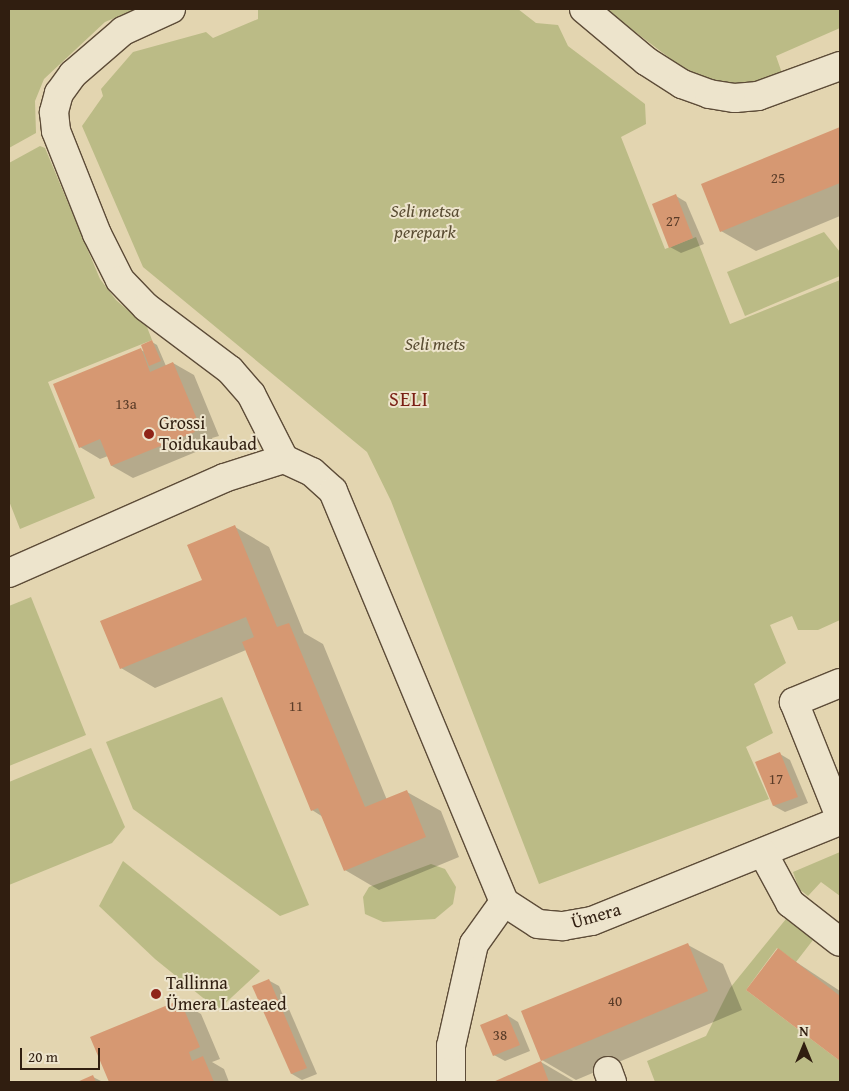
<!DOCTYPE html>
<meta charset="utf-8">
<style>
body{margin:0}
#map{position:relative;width:849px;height:1091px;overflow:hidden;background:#e3d5b0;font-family:"Gentium Book Plus",serif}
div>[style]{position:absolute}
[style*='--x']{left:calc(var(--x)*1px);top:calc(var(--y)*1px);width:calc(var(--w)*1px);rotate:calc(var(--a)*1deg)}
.green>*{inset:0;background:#bbbb86}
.shadow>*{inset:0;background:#0003}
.building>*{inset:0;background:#d69872}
.roads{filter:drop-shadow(1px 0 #5d4c38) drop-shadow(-1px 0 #5d4c38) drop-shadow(0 1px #5d4c38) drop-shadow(0 -1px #5d4c38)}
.minor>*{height:28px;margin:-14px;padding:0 14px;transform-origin:14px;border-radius:14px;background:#ede4cc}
.dots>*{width:14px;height:14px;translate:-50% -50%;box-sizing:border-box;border:2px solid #ede4cc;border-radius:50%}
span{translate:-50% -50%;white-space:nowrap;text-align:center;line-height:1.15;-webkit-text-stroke:4px #ede4cc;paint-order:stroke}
.number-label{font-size:15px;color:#5a3c28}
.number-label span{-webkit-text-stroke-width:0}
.park-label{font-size:18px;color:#5a4d33;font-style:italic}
.poi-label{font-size:18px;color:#301e10}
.left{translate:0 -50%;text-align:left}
.street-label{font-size:18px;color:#301e10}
.quarter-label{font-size:20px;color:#7a1f14;letter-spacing:1px}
.frame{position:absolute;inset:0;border:10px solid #301e10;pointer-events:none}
.north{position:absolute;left:779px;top:1021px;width:50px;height:50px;-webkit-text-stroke:4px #ede4cc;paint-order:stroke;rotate:0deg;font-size:14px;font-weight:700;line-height:20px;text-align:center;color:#301e10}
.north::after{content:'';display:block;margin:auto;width:18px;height:22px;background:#301e10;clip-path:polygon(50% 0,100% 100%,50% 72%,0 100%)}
.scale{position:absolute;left:20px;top:1048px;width:80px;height:22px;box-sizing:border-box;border:2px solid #301e10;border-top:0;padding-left:6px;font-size:15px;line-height:18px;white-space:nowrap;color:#301e10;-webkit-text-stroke:4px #ede4cc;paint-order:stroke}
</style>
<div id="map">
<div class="green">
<i style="clip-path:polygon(9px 9px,136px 9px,105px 22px,44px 79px,35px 101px,36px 133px,9px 148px)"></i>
<i style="clip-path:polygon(258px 9px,518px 9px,536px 23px,558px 25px,568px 46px,645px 104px,646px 124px,621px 137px,665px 249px,696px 237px,730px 324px,840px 280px,840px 620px,818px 630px,798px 630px,792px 616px,770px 625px,786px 663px,754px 684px,773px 733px,746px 747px,769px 799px,539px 884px,391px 501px,367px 452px,143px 267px,82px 126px,103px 96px,101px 89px,133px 52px,206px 32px,213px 38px,258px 19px)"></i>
<i style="clip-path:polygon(605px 9px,840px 9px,840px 28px,776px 56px,783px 76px,743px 87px,714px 85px,688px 72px)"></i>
<i style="clip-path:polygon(40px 146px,45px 148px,100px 279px,116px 300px,147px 327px,152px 340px,48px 382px,95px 498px,20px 529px,9px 501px,9px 163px)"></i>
<i style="clip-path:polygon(824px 232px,840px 252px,840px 276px,745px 316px,727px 272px)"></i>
<i style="clip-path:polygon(31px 597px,86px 735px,9px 766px,9px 606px)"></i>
<i style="clip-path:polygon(222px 697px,309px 905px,280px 916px,133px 809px,106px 742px)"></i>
<i style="clip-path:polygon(91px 748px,125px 827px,112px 843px,9px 885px,9px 782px)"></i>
<i style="clip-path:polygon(840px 852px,840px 896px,821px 882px,808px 896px,799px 889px,793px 872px)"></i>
<i style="clip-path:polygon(123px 861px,260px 971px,218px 1010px,155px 959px,99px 906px)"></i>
<i style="clip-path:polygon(431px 864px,445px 869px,456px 887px,453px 904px,435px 919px,383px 922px,365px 914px,363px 897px,369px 887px)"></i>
<i style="clip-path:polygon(786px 919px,813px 940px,796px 962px,777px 948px,746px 990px,840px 1061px,840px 1082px,655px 1082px,647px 1061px,706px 1036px,730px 988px)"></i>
</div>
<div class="shadow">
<i style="clip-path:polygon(840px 128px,840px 216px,756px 251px,721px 231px,702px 185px)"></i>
<i style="clip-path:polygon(676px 196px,686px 202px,704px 244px,681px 253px,670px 247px)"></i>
<i style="clip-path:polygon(152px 342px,157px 345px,166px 366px,173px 363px,194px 375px,219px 436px,212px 438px,215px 444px,133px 478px,112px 466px,108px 456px,100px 459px,80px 447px,141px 350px,145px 352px)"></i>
<i style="clip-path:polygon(235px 527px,269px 547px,304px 633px,323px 644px,387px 800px,407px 792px,441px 811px,459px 857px,379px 890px,345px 870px,323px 817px,312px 810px,246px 650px,155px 688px,121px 668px,203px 580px)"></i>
<i style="clip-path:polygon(780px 754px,790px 760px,808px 803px,785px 812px,774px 806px,757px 763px)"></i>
<i style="clip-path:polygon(688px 945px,723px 964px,742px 1010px,576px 1080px,542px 1060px)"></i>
<i style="clip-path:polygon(778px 950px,840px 991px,840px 1060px,748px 990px)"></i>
<i style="clip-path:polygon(268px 980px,279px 986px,317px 1074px,302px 1080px,292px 1074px)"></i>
<i style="clip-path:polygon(180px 1002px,201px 1014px,220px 1059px,212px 1062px,224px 1069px,229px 1082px,110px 1082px,92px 1038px)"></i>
<i style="clip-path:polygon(507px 1015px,518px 1022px,530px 1051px,505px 1061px,494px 1055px)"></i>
<i style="clip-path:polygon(541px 1062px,575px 1082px,498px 1082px)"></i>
<i style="clip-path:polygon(93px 1077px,103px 1082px,80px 1082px)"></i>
</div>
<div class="building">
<i style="clip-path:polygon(840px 127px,840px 183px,720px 232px,701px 184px)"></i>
<i style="clip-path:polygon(676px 194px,693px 238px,669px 248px,652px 204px)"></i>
<i style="clip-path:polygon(152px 340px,161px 361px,149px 366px,141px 345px)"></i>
<i style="clip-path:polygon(141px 348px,150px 372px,173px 362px,199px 424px,192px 426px,195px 432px,111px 466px,100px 439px,79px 448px,53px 384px)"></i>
<i style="clip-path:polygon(235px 525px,277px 627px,289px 623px,365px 807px,407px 790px,426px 837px,344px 871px,318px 808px,311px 811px,242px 642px,254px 637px,246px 617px,120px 669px,100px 621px,202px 580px,187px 545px)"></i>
<i style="clip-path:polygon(780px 752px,798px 797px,773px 806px,755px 762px)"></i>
<i style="clip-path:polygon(688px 943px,708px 991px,541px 1061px,521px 1011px)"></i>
<i style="clip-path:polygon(778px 948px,840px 996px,840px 1061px,746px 990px)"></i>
<i style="clip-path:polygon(269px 979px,307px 1068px,291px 1074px,252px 986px)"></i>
<i style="clip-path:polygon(180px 1000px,200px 1047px,189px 1052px,192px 1061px,203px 1056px,214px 1082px,109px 1082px,90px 1037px)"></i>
<i style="clip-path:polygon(507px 1014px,520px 1045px,493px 1056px,480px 1025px)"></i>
<i style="clip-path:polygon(541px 1061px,549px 1082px,493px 1082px)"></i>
<i style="clip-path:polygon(93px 1075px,96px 1082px,77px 1082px)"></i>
</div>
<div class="roads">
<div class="minor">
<i style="--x:171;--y:9;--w:53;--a:155.4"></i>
<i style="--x:123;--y:31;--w:66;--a:139.3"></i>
<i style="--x:73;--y:74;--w:24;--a:126"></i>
<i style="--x:59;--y:93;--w:20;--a:105"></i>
<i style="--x:54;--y:112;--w:19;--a:84"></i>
<i style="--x:56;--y:131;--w:111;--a:68.3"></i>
<i style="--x:97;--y:234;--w:51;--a:63.4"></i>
<i style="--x:120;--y:280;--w:37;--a:46"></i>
<i style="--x:146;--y:307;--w:105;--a:36.9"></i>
<i style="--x:230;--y:370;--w:32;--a:49"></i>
<i style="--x:251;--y:394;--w:73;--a:63.1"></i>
<i style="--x:284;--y:459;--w:31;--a:25"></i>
<i style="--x:312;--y:472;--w:28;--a:42"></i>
<i style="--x:333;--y:491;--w:445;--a:67.4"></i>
<i style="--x:504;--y:902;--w:40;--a:32.9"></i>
<i style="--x:538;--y:924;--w:25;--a:5"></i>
<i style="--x:563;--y:926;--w:29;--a:-10"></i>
<i style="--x:592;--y:921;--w:267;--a:-22"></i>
<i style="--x:584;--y:9;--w:81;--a:40"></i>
<i style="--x:646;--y:61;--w:43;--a:32.6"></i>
<i style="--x:682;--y:84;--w:29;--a:20"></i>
<i style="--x:709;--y:94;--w:26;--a:9"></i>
<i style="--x:735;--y:98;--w:23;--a:-5"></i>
<i style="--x:758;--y:96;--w:87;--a:-20.1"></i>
<i style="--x:9;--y:573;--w:235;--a:-23.8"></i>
<i style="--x:224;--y:478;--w:63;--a:-17.6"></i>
<i style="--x:840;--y:683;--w:50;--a:157.6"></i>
<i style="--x:794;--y:702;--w:124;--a:68.2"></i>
<i style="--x:763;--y:853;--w:57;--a:61.6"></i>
<i style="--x:790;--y:903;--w:63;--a:38"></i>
<i style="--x:608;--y:1071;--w:12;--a:70"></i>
<i style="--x:451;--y:1082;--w:36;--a:-90"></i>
<i style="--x:451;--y:1046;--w:105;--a:-77.3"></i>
<i style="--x:474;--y:944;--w:52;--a:-54.5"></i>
</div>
</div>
<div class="dots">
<i style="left:149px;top:434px;background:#8f2418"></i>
<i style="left:156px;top:994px;background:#8f2418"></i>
</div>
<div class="number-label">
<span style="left:778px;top:178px">25</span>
<span style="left:673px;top:221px">27</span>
<span style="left:126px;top:404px">13a</span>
<span style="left:296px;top:706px">11</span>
<span style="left:776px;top:779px">17</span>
<span style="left:615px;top:1001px">40</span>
<span style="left:500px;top:1035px">38</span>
</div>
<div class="park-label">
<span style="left:425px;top:222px">Seli metsa<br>perepark</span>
<span style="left:435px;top:344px">Seli mets</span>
</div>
<div class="poi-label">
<span class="left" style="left:159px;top:434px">Grossi<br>Toidukaubad</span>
<span class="left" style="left:166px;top:994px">Tallinna<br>Ümera Lasteaed</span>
</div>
<div class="street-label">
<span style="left:596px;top:916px;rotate:-16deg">Ümera</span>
</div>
<div class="quarter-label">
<span style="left:409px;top:398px">SELI</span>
</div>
<div class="frame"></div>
<div class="north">N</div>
<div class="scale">20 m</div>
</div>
